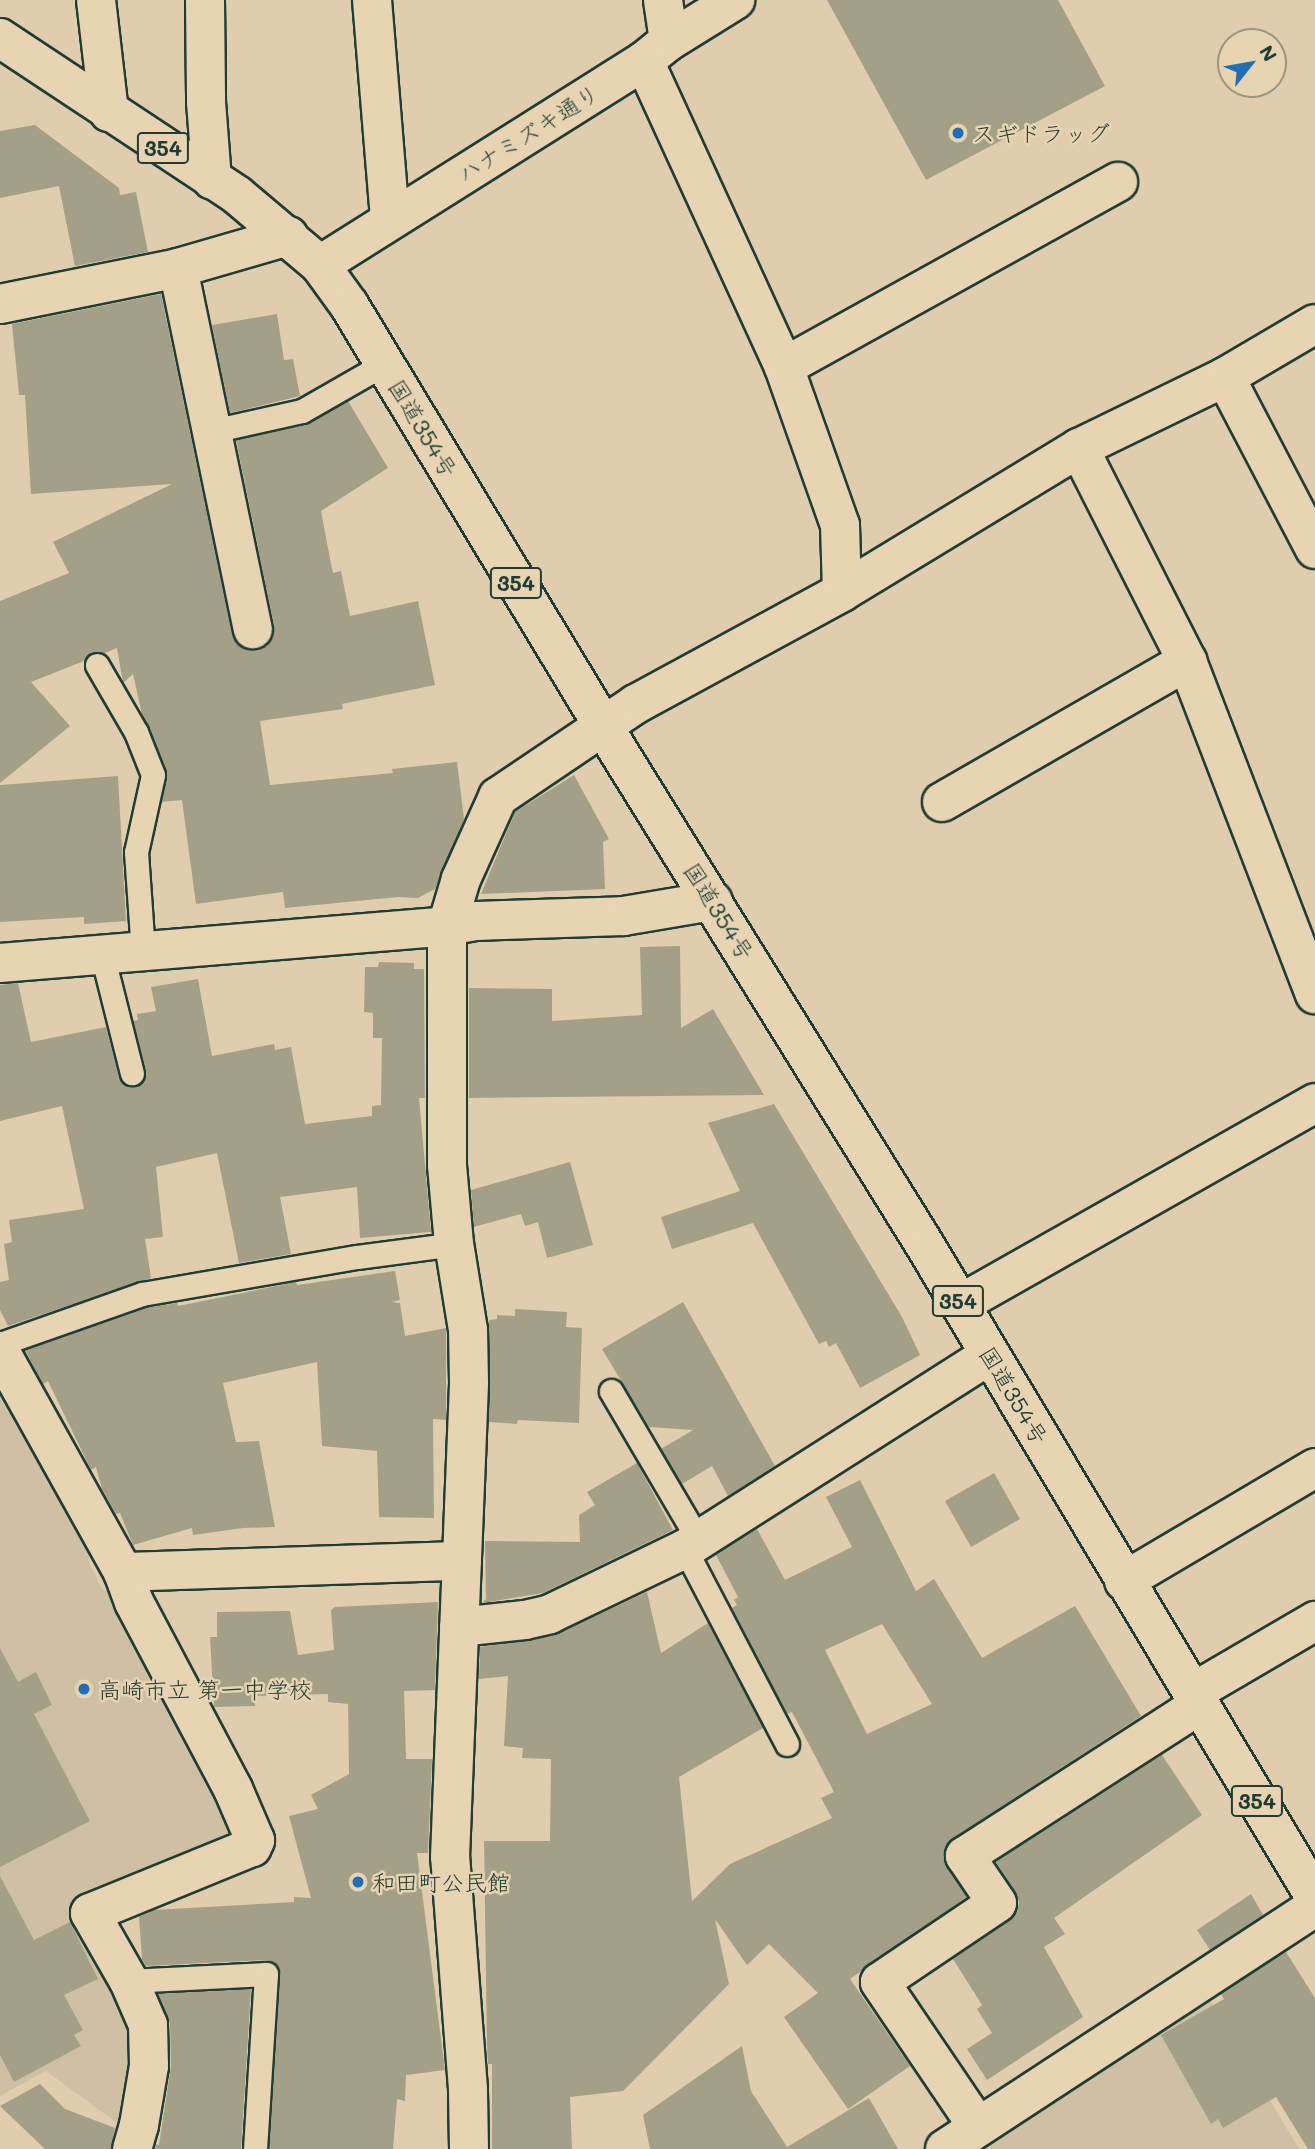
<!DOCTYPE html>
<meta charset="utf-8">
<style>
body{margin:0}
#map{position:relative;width:1315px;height:2149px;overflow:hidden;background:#e0cdad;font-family:Mali,"Klee One",sans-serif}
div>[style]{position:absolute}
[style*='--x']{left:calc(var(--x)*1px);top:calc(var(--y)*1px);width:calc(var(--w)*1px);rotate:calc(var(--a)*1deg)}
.built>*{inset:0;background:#cec0a2}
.building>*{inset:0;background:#a4a088}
.roads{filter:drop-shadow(2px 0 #1f3d34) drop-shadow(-2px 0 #1f3d34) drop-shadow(0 2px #1f3d34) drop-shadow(0 -2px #1f3d34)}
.service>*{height:23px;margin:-11.5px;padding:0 11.5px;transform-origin:11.5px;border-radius:11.5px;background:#e8d3b2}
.minor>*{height:38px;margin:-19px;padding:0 19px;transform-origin:19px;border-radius:19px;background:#e8d3b2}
.tertiary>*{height:38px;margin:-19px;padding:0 19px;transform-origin:19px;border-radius:19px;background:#e8d3b2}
.trunk>*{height:38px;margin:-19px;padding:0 19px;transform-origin:19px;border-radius:19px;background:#e8d3b2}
.dots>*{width:19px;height:19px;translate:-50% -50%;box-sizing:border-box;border:4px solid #e8d3b2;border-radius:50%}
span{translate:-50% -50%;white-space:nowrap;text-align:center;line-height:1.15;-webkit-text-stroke:5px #e8d3b2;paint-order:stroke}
.shield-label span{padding:2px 5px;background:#e8d3b2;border:2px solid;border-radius:5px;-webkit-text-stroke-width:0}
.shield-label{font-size:21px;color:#1f3d34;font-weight:700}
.street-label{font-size:23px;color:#1f3d34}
.poi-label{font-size:23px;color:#1f3d34}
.left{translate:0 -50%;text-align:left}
.north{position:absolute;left:1217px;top:28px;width:70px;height:70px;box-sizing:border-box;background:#e8d3b2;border:2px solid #989780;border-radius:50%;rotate:59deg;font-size:19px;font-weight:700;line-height:28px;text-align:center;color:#1f3d34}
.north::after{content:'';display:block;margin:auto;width:24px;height:32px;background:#1f6fb2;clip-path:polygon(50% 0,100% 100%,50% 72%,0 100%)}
</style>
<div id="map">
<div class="built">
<i style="clip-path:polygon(0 1374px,96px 1545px,88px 1560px,102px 1589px,118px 1597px,238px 1835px,232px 1845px,71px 1907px,110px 1974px,135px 2030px,124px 2128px,46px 2071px,0 2096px)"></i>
<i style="clip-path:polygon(1209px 1998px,1299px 2149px,981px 2149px)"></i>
</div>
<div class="building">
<i style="clip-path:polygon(827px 0,1058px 0,1105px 86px,926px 180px)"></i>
<i style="clip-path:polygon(35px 125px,119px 188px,120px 195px,136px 192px,148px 252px,75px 266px,59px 186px,0 198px,0 131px)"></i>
<i style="clip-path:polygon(161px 294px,232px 633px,237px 644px,246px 649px,257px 650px,267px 646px,273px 636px,274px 625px,236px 440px,306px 425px,348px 401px,388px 468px,321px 511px,331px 564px,333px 573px,341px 571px,350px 616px,418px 601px,435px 685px,342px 704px,343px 709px,260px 721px,270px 785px,393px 773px,392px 769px,457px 762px,464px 819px,435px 889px,418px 898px,398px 897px,285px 908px,283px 892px,196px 904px,182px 800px,161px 802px,166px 770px,142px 714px,133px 674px,123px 683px,117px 648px,105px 653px,91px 653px,84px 661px,31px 682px,70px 726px,0 783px,0 601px,69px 573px,53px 542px,172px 484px,31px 494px,25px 395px,19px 395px,12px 324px)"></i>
<i style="clip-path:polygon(277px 314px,284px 360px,293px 359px,300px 396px,230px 413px,212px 325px)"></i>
<i style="clip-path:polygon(574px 775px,609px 839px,603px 842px,605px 889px,481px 894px,515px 812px)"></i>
<i style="clip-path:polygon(118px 776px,126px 921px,84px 924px,84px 917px,0 922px,0 785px)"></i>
<i style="clip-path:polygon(680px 946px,681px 1028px,713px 1009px,764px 1095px,469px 1098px,469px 988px,552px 989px,552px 1021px,642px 1015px,640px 947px)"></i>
<i style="clip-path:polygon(379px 962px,414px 963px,414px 969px,424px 969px,425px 1098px,419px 1098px,431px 1232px,360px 1238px,357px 1187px,280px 1197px,291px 1254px,239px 1263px,217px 1153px,156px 1167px,163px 1237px,145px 1239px,151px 1278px,8px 1326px,0 1310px,0 1282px,9px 1280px,4px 1244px,12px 1242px,9px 1220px,84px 1209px,62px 1106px,0 1121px,0 985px,18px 983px,31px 1042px,106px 1027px,119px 1077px,122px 1083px,135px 1087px,142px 1083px,146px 1070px,133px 1021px,138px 1020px,137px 1014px,156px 1011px,151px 987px,198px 979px,212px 1056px,274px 1044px,275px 1050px,291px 1047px,305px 1124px,372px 1116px,372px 1106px,381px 1105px,382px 1038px,373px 1038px,373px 1013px,364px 1012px,365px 967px,378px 967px)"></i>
<i style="clip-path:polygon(774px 1104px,902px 1317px,920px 1355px,860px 1388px,836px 1343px,829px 1347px,826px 1341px,819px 1344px,753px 1223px,672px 1249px,661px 1217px,740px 1191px,708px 1123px)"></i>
<i style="clip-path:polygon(570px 1162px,593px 1245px,547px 1258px,538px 1222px,525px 1226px,521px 1214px,474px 1227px,471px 1190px)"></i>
<i style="clip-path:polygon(395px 1271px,400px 1300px,392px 1302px,400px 1303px,405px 1336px,446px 1328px,446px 1420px,433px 1419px,434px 1518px,379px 1517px,377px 1451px,322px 1446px,317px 1362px,223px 1383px,236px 1442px,259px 1441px,275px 1527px,243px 1528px,193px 1535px,192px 1528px,133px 1545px,120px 1513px,116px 1514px,102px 1489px,96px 1467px,91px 1470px,48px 1381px,43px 1384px,25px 1350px,146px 1308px,177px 1303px,178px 1306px,296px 1282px,297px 1285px)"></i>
<i style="clip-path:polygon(683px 1302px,775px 1466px,728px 1496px,712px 1466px,682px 1484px,661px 1449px,693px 1430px,649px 1427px,602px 1349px)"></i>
<i style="clip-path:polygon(515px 1309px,567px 1312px,566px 1327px,582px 1328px,579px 1423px,518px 1420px,517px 1424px,489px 1422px,489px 1320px,497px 1319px,497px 1315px,515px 1316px)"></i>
<i style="clip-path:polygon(637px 1463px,673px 1530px,543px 1593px,482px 1603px,486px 1599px,485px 1541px,580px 1542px,579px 1515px,595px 1505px,587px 1492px)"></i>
<i style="clip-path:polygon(994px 1473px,1020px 1519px,971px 1547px,945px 1501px)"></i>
<i style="clip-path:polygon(evenodd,860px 1480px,916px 1591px,934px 1579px,982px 1658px,1075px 1606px,1141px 1716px,953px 1838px,946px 1846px,943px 1857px,947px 1868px,967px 1897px,850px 1979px,910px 2066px,848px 2109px,784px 2017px,818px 1993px,769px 1944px,747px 1965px,715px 1919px,729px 1984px,623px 2091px,570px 2097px,572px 2149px,492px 2149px,492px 2064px,488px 2064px,487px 2045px,484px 1841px,550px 1841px,551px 1759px,522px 1758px,523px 1748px,504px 1746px,508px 1676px,479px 1679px,480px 1647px,555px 1635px,647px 1592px,661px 1653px,708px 1623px,763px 1728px,679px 1777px,692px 1901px,730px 1864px,832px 1818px,821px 1798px,834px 1792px,792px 1712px,787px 1714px,732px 1608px,737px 1605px,734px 1600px,738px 1597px,716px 1555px,757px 1529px,785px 1580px,852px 1547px,826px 1497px,860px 1480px,882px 1624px,932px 1704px,867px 1734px,825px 1650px,882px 1624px)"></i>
<i style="clip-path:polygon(438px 1602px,435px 1690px,404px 1691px,406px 1759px,432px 1759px,428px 1853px,417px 1853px,445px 2070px,406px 2075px,405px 2101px,397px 2099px,393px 2149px,269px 2149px,280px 1975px,278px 1967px,265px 1960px,146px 1966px,142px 1959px,139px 1917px,154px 1910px,294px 1902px,294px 1897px,311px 1898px,289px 1816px,318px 1809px,311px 1795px,349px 1774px,348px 1704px,328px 1702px,328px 1694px,254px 1696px,255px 1706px,214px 1707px,210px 1637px,217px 1637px,217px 1612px,290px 1611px,298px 1655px,334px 1650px,331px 1610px,335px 1607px)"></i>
<i style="clip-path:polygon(0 1648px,18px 1682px,36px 1672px,52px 1705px,34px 1714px,90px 1821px,0 1867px)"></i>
<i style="clip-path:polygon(1162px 1755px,1202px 1815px,1054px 1918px,1065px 1934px,1044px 1947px,1083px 2017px,987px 2080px,967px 2049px,992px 2033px,977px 2009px,982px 2005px,953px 1959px,1009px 1921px,1017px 1912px,1019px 1902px,1015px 1891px,996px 1862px)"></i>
<i style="clip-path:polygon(0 1876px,34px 1940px,70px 1922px,98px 1979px,64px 1995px,83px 2030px,74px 2035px,81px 2046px,14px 2082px,0 2055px)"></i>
<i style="clip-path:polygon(1251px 1894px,1263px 1915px,1210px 1950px,1197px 1930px)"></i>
<i style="clip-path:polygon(1286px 1952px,1315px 1998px,1315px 2149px,1308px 2149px,1276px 2097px,1223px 2128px,1218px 2119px,1211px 2124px,1161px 2035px,1224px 1999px,1221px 1994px)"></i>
<i style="clip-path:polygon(251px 1989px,241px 2149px,155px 2149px,156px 2144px,159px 2145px,171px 2066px,170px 2024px,158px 1994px)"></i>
<i style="clip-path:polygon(742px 2046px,751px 2091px,787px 2147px,869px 2098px,898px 2149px,650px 2149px,643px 2115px)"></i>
<i style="clip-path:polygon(40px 2084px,65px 2109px,115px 2128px,111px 2149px,45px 2149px,0 2106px)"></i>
</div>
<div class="roads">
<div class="service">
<i style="--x:212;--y:431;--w:92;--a:-12.5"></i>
<i style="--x:302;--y:411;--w:95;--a:-29.8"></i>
<i style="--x:97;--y:665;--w:78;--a:59.8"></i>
<i style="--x:136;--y:732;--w:46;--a:68.4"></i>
<i style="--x:153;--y:775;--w:79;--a:102.4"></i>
<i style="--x:136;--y:852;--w:99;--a:86"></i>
<i style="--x:102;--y:954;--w:123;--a:75.9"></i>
<i style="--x:0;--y:1344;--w:151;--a:-19.4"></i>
<i style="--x:142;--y:1294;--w:218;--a:-9.8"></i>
<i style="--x:357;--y:1257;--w:98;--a:-7.6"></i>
<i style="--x:611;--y:1391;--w:174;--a:59.6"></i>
<i style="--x:685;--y:1549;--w:220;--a:62.4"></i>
<i style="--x:129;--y:1981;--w:137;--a:-2.9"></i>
<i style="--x:266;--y:1974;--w:175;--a:93.6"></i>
</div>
<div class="minor">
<i style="--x:96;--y:0;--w:113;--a:83.4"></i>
<i style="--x:205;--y:0;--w:102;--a:89.4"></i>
<i style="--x:206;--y:102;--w:78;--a:85.6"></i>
<i style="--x:372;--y:0;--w:220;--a:85.3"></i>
<i style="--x:663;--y:0;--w:41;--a:81.7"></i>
<i style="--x:644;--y:61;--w:337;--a:65.4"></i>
<i style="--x:784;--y:367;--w:168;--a:70.5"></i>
<i style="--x:840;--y:525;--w:67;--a:88.3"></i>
<i style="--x:178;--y:268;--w:369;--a:78.3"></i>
<i style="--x:0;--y:304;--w:182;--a:-11.4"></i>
<i style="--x:178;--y:268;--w:115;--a:-16.2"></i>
<i style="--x:784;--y:367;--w:382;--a:-29"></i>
<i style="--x:1225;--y:377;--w:194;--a:62.4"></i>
<i style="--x:1079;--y:448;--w:239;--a:63.1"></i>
<i style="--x:1187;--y:661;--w:357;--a:69"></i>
<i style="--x:942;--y:802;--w:283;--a:-29.9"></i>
<i style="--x:0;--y:963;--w:449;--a:-4.7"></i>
<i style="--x:447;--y:926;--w:29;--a:-10"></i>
<i style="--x:476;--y:921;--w:147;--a:-1.9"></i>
<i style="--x:623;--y:916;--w:91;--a:-9.5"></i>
<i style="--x:0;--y:1351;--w:253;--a:60.9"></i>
<i style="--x:123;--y:1572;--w:32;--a:70"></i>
<i style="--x:134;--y:1602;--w:212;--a:62.1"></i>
<i style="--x:233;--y:1789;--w:56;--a:66.7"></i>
<i style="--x:255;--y:1840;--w:8;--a:113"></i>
<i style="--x:252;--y:1847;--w:175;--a:157.8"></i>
<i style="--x:90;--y:1913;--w:78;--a:60.2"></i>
<i style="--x:129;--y:1981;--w:48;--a:66.6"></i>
<i style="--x:148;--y:2025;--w:41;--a:88.6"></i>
<i style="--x:149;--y:2066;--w:60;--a:99.6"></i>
<i style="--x:139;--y:2125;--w:25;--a:106"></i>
<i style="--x:123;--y:1572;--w:339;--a:-1.9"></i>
<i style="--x:1124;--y:1581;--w:222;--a:-30.6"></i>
<i style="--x:459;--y:1627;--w:66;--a:-6.1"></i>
<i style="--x:525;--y:1620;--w:26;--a:-13"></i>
<i style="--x:550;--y:1614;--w:150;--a:-25.7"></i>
<i style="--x:685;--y:1549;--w:361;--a:-32.5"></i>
<i style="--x:1192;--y:1693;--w:143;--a:-30.3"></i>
<i style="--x:978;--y:2127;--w:175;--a:-124.1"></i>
<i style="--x:880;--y:1982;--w:141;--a:-34"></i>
<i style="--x:997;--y:1903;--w:57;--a:-124.2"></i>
<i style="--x:965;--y:1856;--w:278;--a:-32.8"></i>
<i style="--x:469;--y:2149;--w:60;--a:-91"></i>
<i style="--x:468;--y:2089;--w:233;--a:-94.4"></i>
<i style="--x:450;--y:1857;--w:475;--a:-87.7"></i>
<i style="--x:469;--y:1382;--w:52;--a:-91.1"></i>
<i style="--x:468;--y:1330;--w:87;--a:-99.2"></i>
<i style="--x:454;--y:1244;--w:79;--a:-95.1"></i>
<i style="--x:447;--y:1165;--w:239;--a:-90"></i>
<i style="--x:447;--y:926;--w:49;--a:-73.4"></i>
<i style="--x:461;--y:879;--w:90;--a:-65.7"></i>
<i style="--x:498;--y:797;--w:166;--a:-34"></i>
<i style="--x:636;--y:704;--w:234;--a:-28.5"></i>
<i style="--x:842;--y:592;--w:277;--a:-31.3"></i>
<i style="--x:1079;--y:448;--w:162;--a:-25.9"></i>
<i style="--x:1225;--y:377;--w:104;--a:-30.5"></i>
<i style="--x:945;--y:2149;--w:442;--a:-33.2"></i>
</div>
<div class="tertiary">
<i style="--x:320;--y:265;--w:383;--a:-32.2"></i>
<i style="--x:644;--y:61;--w:32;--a:-39"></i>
<i style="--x:669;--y:41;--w:78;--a:-31.8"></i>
<i style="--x:960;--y:1304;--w:408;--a:-29.5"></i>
</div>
<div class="trunk">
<i style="--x:0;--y:38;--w:284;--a:33.5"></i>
<i style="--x:237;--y:195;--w:109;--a:40.1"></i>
<i style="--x:320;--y:265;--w:49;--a:54.1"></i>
<i style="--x:349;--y:305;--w:528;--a:58.87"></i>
<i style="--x:622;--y:757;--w:577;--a:58.18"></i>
<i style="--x:926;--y:1247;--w:758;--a:59.1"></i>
</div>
</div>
<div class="dots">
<i style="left:958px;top:133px;background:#1f6fb2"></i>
<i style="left:84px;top:1689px;background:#1f6fb2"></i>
<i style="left:358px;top:1882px;background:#1f6fb2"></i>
</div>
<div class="shield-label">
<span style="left:163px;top:148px">354</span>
<span style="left:516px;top:583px">354</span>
<span style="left:958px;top:1301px">354</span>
<span style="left:1257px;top:1801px">354</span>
</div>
<div class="street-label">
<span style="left:528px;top:133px;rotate:-32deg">ハナミズキ通り</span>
<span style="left:423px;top:428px;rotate:59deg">国道354号</span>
<span style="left:719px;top:911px;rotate:58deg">国道354号</span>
<span style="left:1014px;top:1395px;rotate:59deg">国道354号</span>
</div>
<div class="poi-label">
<span class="left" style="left:972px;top:133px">スギドラッグ</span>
<span class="left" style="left:98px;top:1689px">高崎市立 第一中学校</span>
<span class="left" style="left:372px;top:1882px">和田町公民館</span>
</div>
<div class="north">N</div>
</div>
